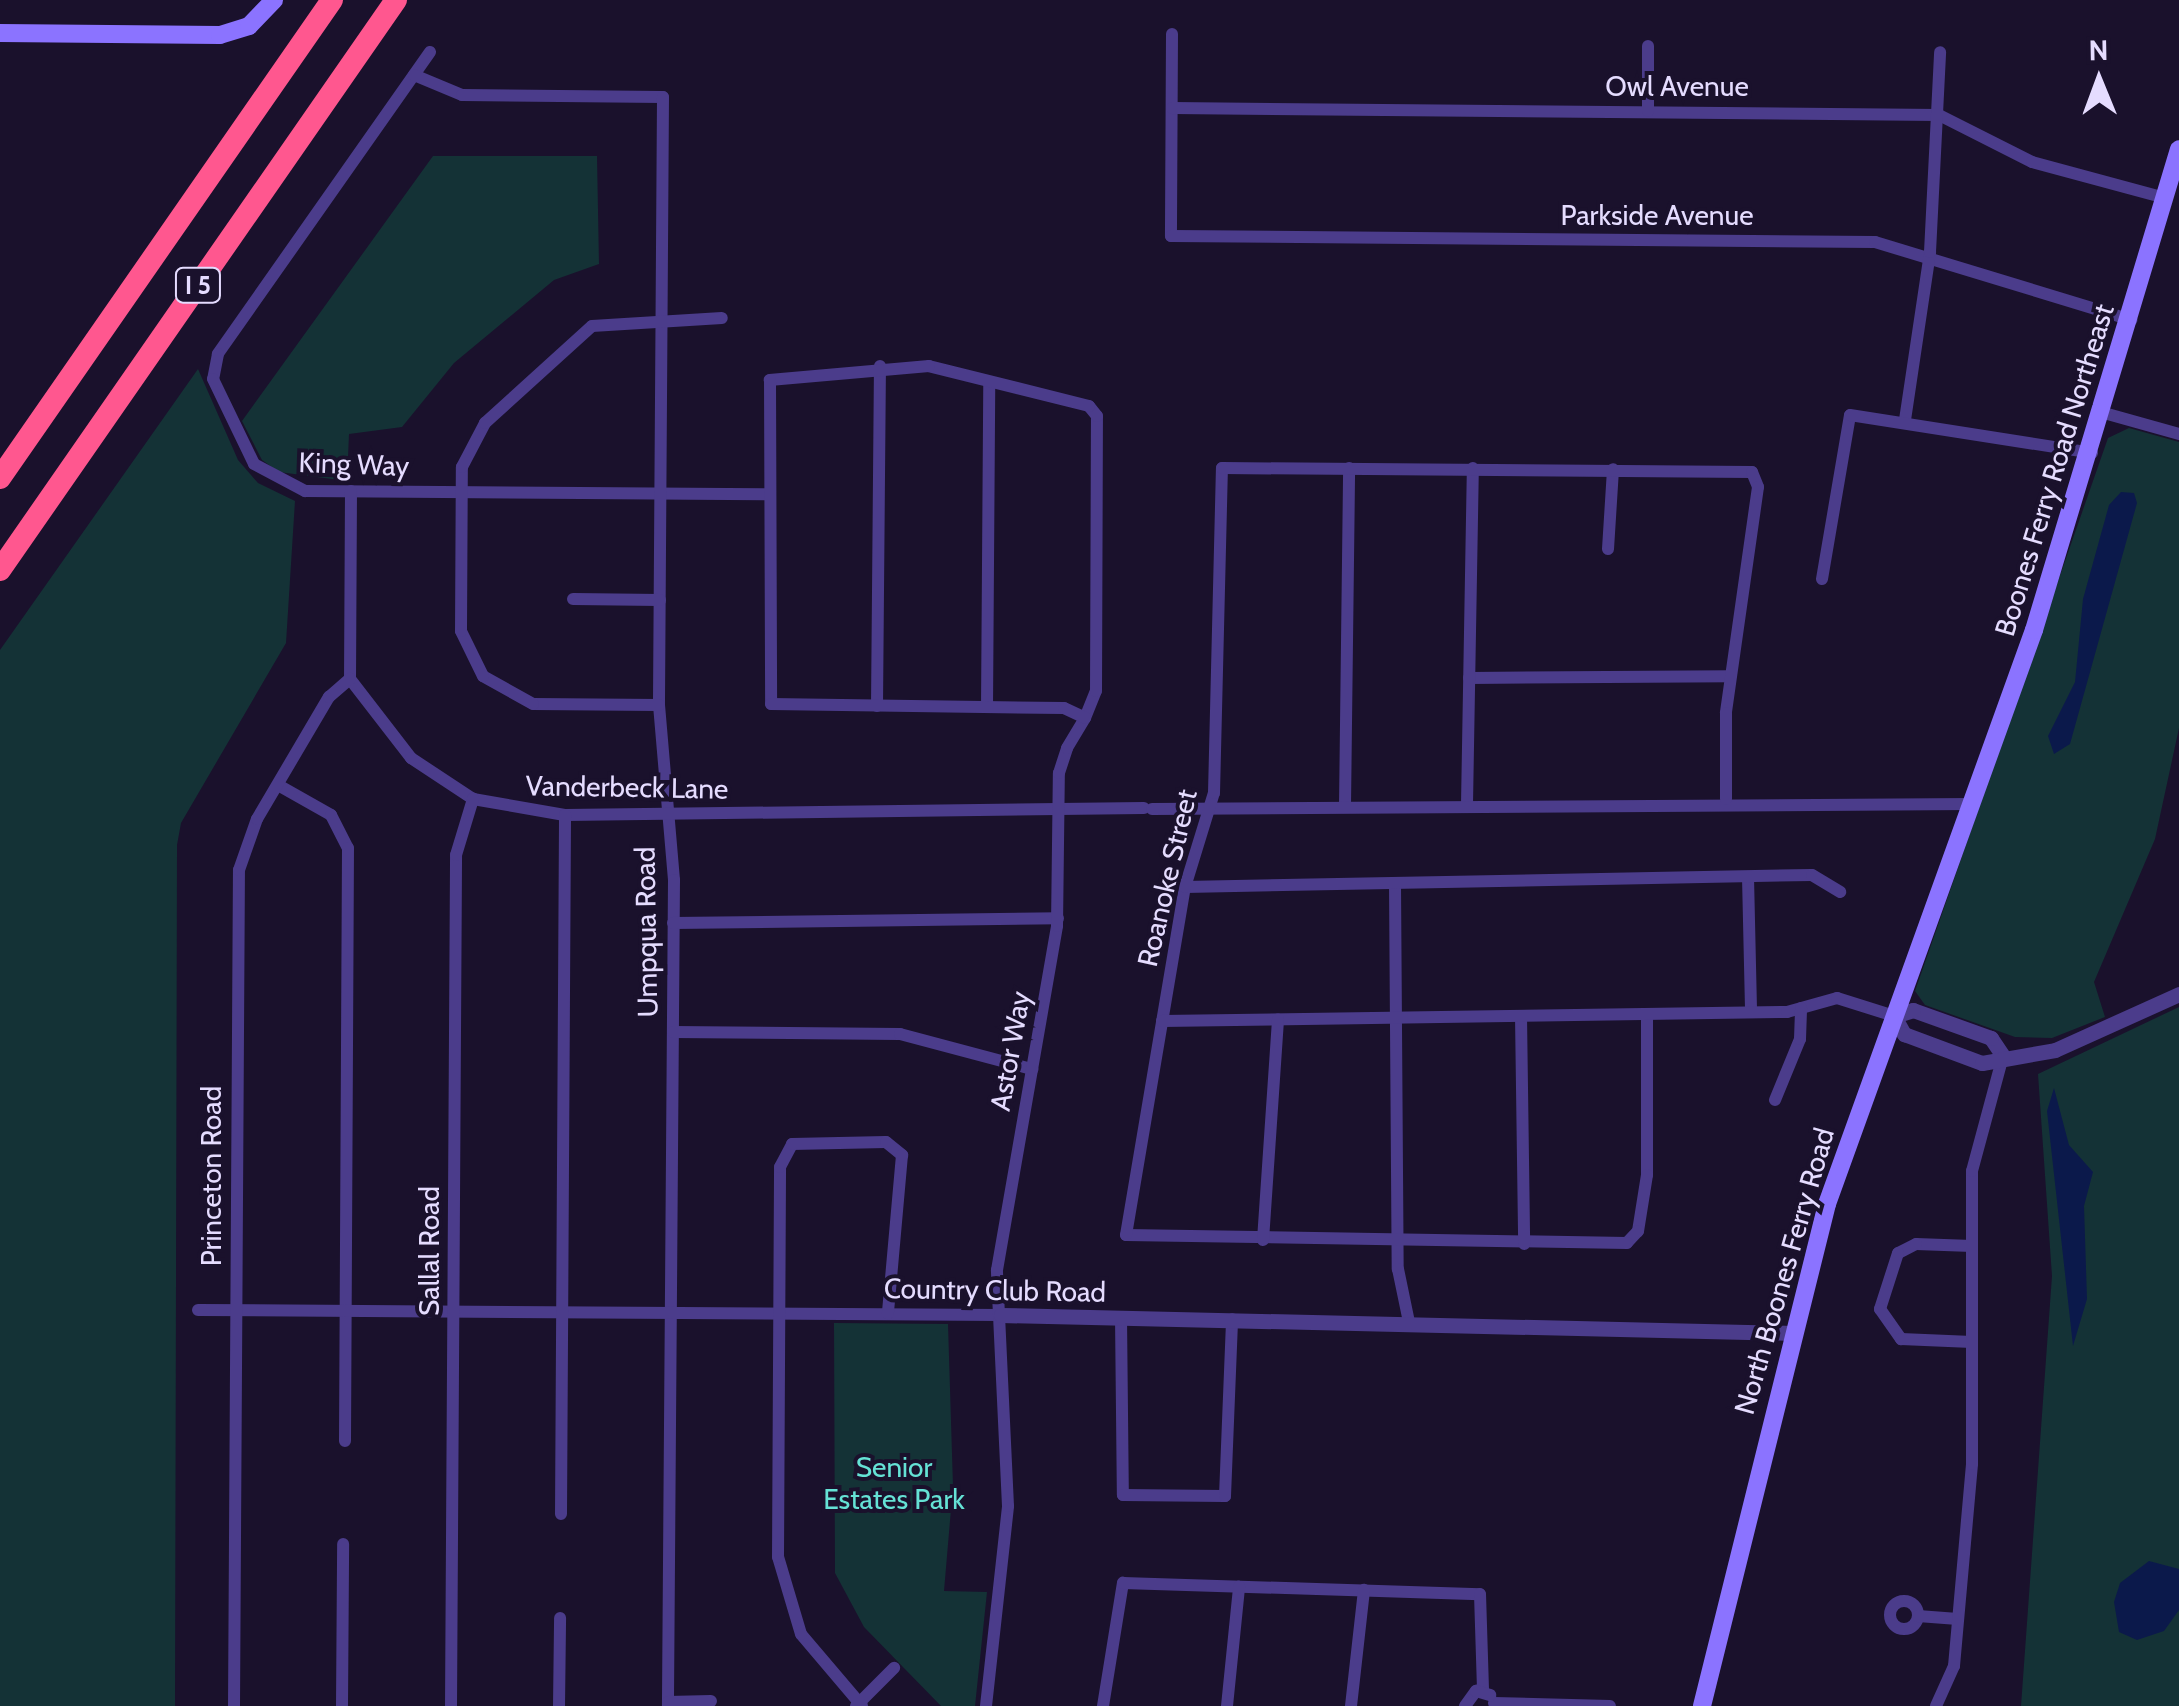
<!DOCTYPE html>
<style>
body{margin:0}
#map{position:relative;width:2179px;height:1706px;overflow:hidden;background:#1a112c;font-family:Cabin,sans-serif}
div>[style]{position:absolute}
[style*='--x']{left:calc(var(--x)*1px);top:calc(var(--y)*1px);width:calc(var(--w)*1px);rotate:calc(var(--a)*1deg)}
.green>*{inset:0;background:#143236}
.water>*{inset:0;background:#0b194b}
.minor>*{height:12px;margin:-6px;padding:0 6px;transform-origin:6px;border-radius:6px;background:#4b3c8b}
.minor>.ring{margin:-6px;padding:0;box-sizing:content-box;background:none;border:12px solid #4b3c8b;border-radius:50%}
.tertiary>*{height:15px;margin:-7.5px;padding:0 7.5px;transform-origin:7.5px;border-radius:7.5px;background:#4b3c8b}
.secondary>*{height:18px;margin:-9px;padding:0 9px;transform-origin:9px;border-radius:9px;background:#8b73ff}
.motorway>*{height:22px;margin:-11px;padding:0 11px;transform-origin:11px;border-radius:11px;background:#ff578f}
span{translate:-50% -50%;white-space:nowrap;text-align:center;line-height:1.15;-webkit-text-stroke:8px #1a112c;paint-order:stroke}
.shield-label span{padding:2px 8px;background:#1a112c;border:2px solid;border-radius:8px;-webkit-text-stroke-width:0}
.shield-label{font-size:25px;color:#e5dcff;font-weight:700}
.street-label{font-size:28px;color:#e5dcff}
.park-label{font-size:28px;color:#65e2d5}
.north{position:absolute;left:2049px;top:30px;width:100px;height:100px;-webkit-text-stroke:8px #1a112c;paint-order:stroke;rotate:359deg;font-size:28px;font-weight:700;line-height:40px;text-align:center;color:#e5dcff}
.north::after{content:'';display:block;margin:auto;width:35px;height:45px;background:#e5dcff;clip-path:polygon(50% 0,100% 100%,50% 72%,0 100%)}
</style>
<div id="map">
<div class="green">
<i style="clip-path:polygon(433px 156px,597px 156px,599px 264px,554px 280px,454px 363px,402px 427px,349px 434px,347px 481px,279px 472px,262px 460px,242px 421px)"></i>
<i style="clip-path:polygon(198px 369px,238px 460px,258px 483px,295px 501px,286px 643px,181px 823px,177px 845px,175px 1706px,0 1706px,0 650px)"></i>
<i style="clip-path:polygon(2129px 428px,2179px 442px,2179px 728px,2155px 839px,2094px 982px,2105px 1017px,2052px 1038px,2015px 1037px,1925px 1005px,1915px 991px,2108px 438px)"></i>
<i style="clip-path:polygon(2179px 1007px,2179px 1706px,2021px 1706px,2052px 1276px,2038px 1074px)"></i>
<i style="clip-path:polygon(834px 1323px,948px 1324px,953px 1486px,944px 1591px,987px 1592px,975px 1706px,941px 1706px,864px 1627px,835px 1573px)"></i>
</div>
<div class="water">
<i style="clip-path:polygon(2121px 492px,2134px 493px,2137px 503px,2070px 744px,2054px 754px,2048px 736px,2075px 682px,2083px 599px,2109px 505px)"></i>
<i style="clip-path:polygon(2054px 1088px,2069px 1145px,2093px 1172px,2084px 1206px,2087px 1299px,2073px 1346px,2047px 1111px)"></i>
<i style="clip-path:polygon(2149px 1561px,2179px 1569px,2179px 1610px,2164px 1631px,2137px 1640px,2119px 1632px,2114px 1602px,2120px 1583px)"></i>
</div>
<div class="minor">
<i style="--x:1172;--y:34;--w:202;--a:90.3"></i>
<i style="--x:1171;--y:236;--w:704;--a:0.49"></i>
<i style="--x:1875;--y:242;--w:268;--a:16.9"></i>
<i style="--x:430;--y:52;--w:369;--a:125.1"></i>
<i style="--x:218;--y:354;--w:25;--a:101"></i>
<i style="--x:213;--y:379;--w:94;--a:64.2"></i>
<i style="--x:254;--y:464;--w:58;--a:27.9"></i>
<i style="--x:305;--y:491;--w:464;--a:0.4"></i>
<i style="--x:414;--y:75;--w:52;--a:22.6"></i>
<i style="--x:462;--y:95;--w:201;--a:0.6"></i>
<i style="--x:663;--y:97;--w:608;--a:90.38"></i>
<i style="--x:659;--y:705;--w:176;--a:85.1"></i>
<i style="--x:674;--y:880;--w:826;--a:90.42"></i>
<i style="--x:1172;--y:108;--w:767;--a:0.52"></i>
<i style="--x:1939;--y:115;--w:104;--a:26.8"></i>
<i style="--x:2032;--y:162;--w:138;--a:15.1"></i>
<i style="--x:1648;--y:111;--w:65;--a:-90"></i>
<i style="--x:2104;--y:413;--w:78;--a:15.6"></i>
<i style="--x:1905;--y:420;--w:170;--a:-81.5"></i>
<i style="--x:1930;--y:252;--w:200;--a:-87.1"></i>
<i style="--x:351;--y:491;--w:188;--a:90.3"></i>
<i style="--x:350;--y:679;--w:100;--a:52.3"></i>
<i style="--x:411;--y:758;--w:74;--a:33.5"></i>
<i style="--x:473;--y:799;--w:93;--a:9.9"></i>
<i style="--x:565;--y:815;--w:579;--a:-0.69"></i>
<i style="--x:1608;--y:549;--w:80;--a:-86.4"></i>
<i style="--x:1822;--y:579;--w:166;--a:-80.3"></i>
<i style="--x:1850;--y:415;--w:245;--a:8.9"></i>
<i style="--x:573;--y:599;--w:87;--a:0.7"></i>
<i style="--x:1469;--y:678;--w:261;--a:-0.4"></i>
<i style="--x:659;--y:705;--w:126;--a:-179.5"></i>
<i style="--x:533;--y:704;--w:57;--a:-150.8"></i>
<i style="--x:483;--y:676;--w:50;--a:-116.1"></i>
<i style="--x:461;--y:631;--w:164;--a:-89.7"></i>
<i style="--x:462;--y:467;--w:50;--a:-62.4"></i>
<i style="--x:485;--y:423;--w:144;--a:-42.2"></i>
<i style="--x:592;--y:326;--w:130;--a:-3.5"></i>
<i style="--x:877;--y:706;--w:340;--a:-89.5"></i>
<i style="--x:987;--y:707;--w:324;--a:-89.6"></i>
<i style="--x:278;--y:785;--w:61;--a:29.5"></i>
<i style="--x:331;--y:815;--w:37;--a:63"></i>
<i style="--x:348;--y:848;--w:593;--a:90.29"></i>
<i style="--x:1467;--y:804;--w:336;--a:-89"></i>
<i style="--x:1345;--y:806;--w:338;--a:-89.3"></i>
<i style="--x:1152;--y:809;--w:820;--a:-0.35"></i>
<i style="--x:1748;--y:877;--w:135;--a:88.7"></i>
<i style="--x:1395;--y:884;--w:385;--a:89.6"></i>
<i style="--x:1398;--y:1269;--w:54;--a:78.3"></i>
<i style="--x:1185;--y:887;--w:627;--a:-1.1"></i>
<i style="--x:1812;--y:875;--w:33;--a:31"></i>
<i style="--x:673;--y:923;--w:385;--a:-0.7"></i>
<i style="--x:1647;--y:1015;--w:160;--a:90"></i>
<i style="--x:1647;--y:1175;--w:57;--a:99.1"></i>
<i style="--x:1638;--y:1231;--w:16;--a:133"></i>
<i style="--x:1627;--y:1243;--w:501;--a:-179.09"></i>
<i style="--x:1126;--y:1235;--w:353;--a:-80.4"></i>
<i style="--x:1185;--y:887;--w:98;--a:-72.9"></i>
<i style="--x:1214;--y:793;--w:325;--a:-88.6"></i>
<i style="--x:1222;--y:468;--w:530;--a:0.43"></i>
<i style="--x:1752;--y:472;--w:16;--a:68"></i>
<i style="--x:1758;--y:487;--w:228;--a:98.1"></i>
<i style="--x:1726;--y:713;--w:86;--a:90"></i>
<i style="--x:1521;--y:1016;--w:228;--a:89.2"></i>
<i style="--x:1162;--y:1021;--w:625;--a:-0.83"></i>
<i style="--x:1787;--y:1012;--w:52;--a:-15.6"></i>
<i style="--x:1837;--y:998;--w:60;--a:17.5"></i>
<i style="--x:673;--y:1032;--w:227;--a:0.5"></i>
<i style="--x:900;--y:1034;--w:137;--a:14.9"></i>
<i style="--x:1775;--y:1100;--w:66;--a:-67.7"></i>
<i style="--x:1800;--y:1039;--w:31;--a:-88"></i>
<i style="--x:1263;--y:1240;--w:221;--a:-86.1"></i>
<i style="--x:1972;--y:1246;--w:56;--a:-178"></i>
<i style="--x:1916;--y:1244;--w:20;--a:153"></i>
<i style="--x:1898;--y:1253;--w:59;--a:107.8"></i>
<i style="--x:1880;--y:1309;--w:37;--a:55"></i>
<i style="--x:1901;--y:1339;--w:71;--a:2.4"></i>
<i style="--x:198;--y:1310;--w:803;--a:0.36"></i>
<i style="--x:1121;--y:1317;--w:178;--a:89.4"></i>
<i style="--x:1123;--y:1495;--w:102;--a:0.6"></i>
<i style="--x:1225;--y:1496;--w:177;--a:-87.7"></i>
<i style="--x:561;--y:1514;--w:699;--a:-89.67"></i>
<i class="ring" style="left:1890px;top:1601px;width:16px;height:16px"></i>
<i style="--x:1918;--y:1616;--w:40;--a:4.3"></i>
<i style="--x:668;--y:1702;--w:43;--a:-1.3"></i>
<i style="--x:1494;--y:1703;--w:116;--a:1.5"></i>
<i style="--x:234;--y:1706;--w:836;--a:-89.66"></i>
<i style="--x:239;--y:870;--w:54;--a:-70.6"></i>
<i style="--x:257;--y:819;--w:142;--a:-59.5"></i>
<i style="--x:329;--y:697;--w:28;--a:-41"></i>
<i style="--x:342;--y:1706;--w:162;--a:-89.6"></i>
<i style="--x:451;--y:1706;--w:851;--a:-89.66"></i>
<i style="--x:456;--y:855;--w:59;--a:-73.1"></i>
<i style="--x:559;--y:1706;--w:88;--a:-89.3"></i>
<i style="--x:856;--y:1706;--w:54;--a:-45"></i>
<i style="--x:862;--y:1706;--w:94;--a:-130.3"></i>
<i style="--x:801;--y:1634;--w:80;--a:-106.6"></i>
<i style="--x:778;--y:1557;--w:390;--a:-89.7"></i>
<i style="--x:780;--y:1167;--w:26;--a:-62"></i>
<i style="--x:792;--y:1144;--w:94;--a:-1.2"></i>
<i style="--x:886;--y:1142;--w:21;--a:39"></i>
<i style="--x:902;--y:1155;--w:159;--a:95.1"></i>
<i style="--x:986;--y:1706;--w:201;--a:-83.7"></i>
<i style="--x:1008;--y:1506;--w:236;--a:-92.7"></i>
<i style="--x:997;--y:1270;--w:349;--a:-80.1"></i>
<i style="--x:1057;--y:926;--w:153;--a:-89.3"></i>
<i style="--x:1059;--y:773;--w:26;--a:-72"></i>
<i style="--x:1067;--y:748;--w:35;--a:-59"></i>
<i style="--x:1085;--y:718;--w:29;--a:-68"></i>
<i style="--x:1096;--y:691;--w:275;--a:-89.8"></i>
<i style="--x:1097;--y:416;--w:13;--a:-129"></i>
<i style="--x:1089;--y:406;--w:165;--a:-166"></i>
<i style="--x:929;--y:366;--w:160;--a:175"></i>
<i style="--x:770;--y:380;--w:324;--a:89.8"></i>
<i style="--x:771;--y:704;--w:293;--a:0.8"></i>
<i style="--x:1064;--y:708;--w:23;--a:25"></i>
<i style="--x:1103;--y:1706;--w:125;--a:-80.8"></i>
<i style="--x:1123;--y:1583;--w:357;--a:1.8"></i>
<i style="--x:1480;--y:1594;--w:97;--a:88.2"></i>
<i style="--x:1227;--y:1706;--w:120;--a:-84.2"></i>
<i style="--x:1351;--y:1706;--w:117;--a:-83.6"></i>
<i style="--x:1465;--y:1706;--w:19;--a:-54"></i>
<i style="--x:1476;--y:1691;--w:15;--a:16"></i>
<i style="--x:1936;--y:1706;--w:44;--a:-65.8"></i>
<i style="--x:1954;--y:1666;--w:203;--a:-84.9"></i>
<i style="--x:1972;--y:1464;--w:293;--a:-90"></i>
<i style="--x:1972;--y:1171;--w:119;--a:-74.9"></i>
</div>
<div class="tertiary">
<i style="--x:2003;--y:1056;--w:22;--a:-124"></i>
<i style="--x:1991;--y:1038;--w:83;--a:-160.3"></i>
<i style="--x:1913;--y:1010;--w:20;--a:162"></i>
<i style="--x:1894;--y:1016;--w:21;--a:61"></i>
<i style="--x:1904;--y:1034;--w:83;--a:20.4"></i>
<i style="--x:1982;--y:1063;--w:74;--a:-10.1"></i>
<i style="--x:2055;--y:1050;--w:136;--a:-24.3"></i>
<i style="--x:1001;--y:1315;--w:791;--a:1.3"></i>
</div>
<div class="secondary">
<i style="--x:0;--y:33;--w:220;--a:0.5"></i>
<i style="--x:220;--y:35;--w:30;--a:-17"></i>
<i style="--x:249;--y:26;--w:36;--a:-46"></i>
<i style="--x:1702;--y:1706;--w:517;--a:-76.02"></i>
<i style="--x:1827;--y:1204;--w:610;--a:-70.17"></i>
<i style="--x:2034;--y:630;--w:502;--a:-73.22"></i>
</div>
<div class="motorway">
<i style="--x:0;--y:478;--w:582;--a:-55.22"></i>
<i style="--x:0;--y:570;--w:694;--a:-55.21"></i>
</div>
<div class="shield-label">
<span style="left:198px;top:285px">I 5</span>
</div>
<div class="street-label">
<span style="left:1677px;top:86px">Owl Avenue</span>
<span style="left:1657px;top:215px">Parkside Avenue</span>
<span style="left:354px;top:464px;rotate:2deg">King Way</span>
<span style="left:2054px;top:470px;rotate:-73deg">Boones Ferry Road Northeast</span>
<span style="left:627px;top:787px;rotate:1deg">Vanderbeck Lane</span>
<span style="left:1167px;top:878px;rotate:-77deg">Roanoke Street</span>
<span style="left:646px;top:932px;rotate:-91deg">Umpqua Road</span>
<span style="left:1010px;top:1051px;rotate:-80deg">Astor Way</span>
<span style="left:211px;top:1176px;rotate:-90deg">Princeton Road</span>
<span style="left:429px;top:1251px;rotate:-90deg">Sallal Road</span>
<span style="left:1784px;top:1271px;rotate:-74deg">North Boones Ferry Road</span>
<span style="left:995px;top:1290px;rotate:1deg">Country Club Road</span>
</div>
<div class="park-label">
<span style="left:894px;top:1483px">Senior<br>Estates Park</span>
</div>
<div class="north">N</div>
</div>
